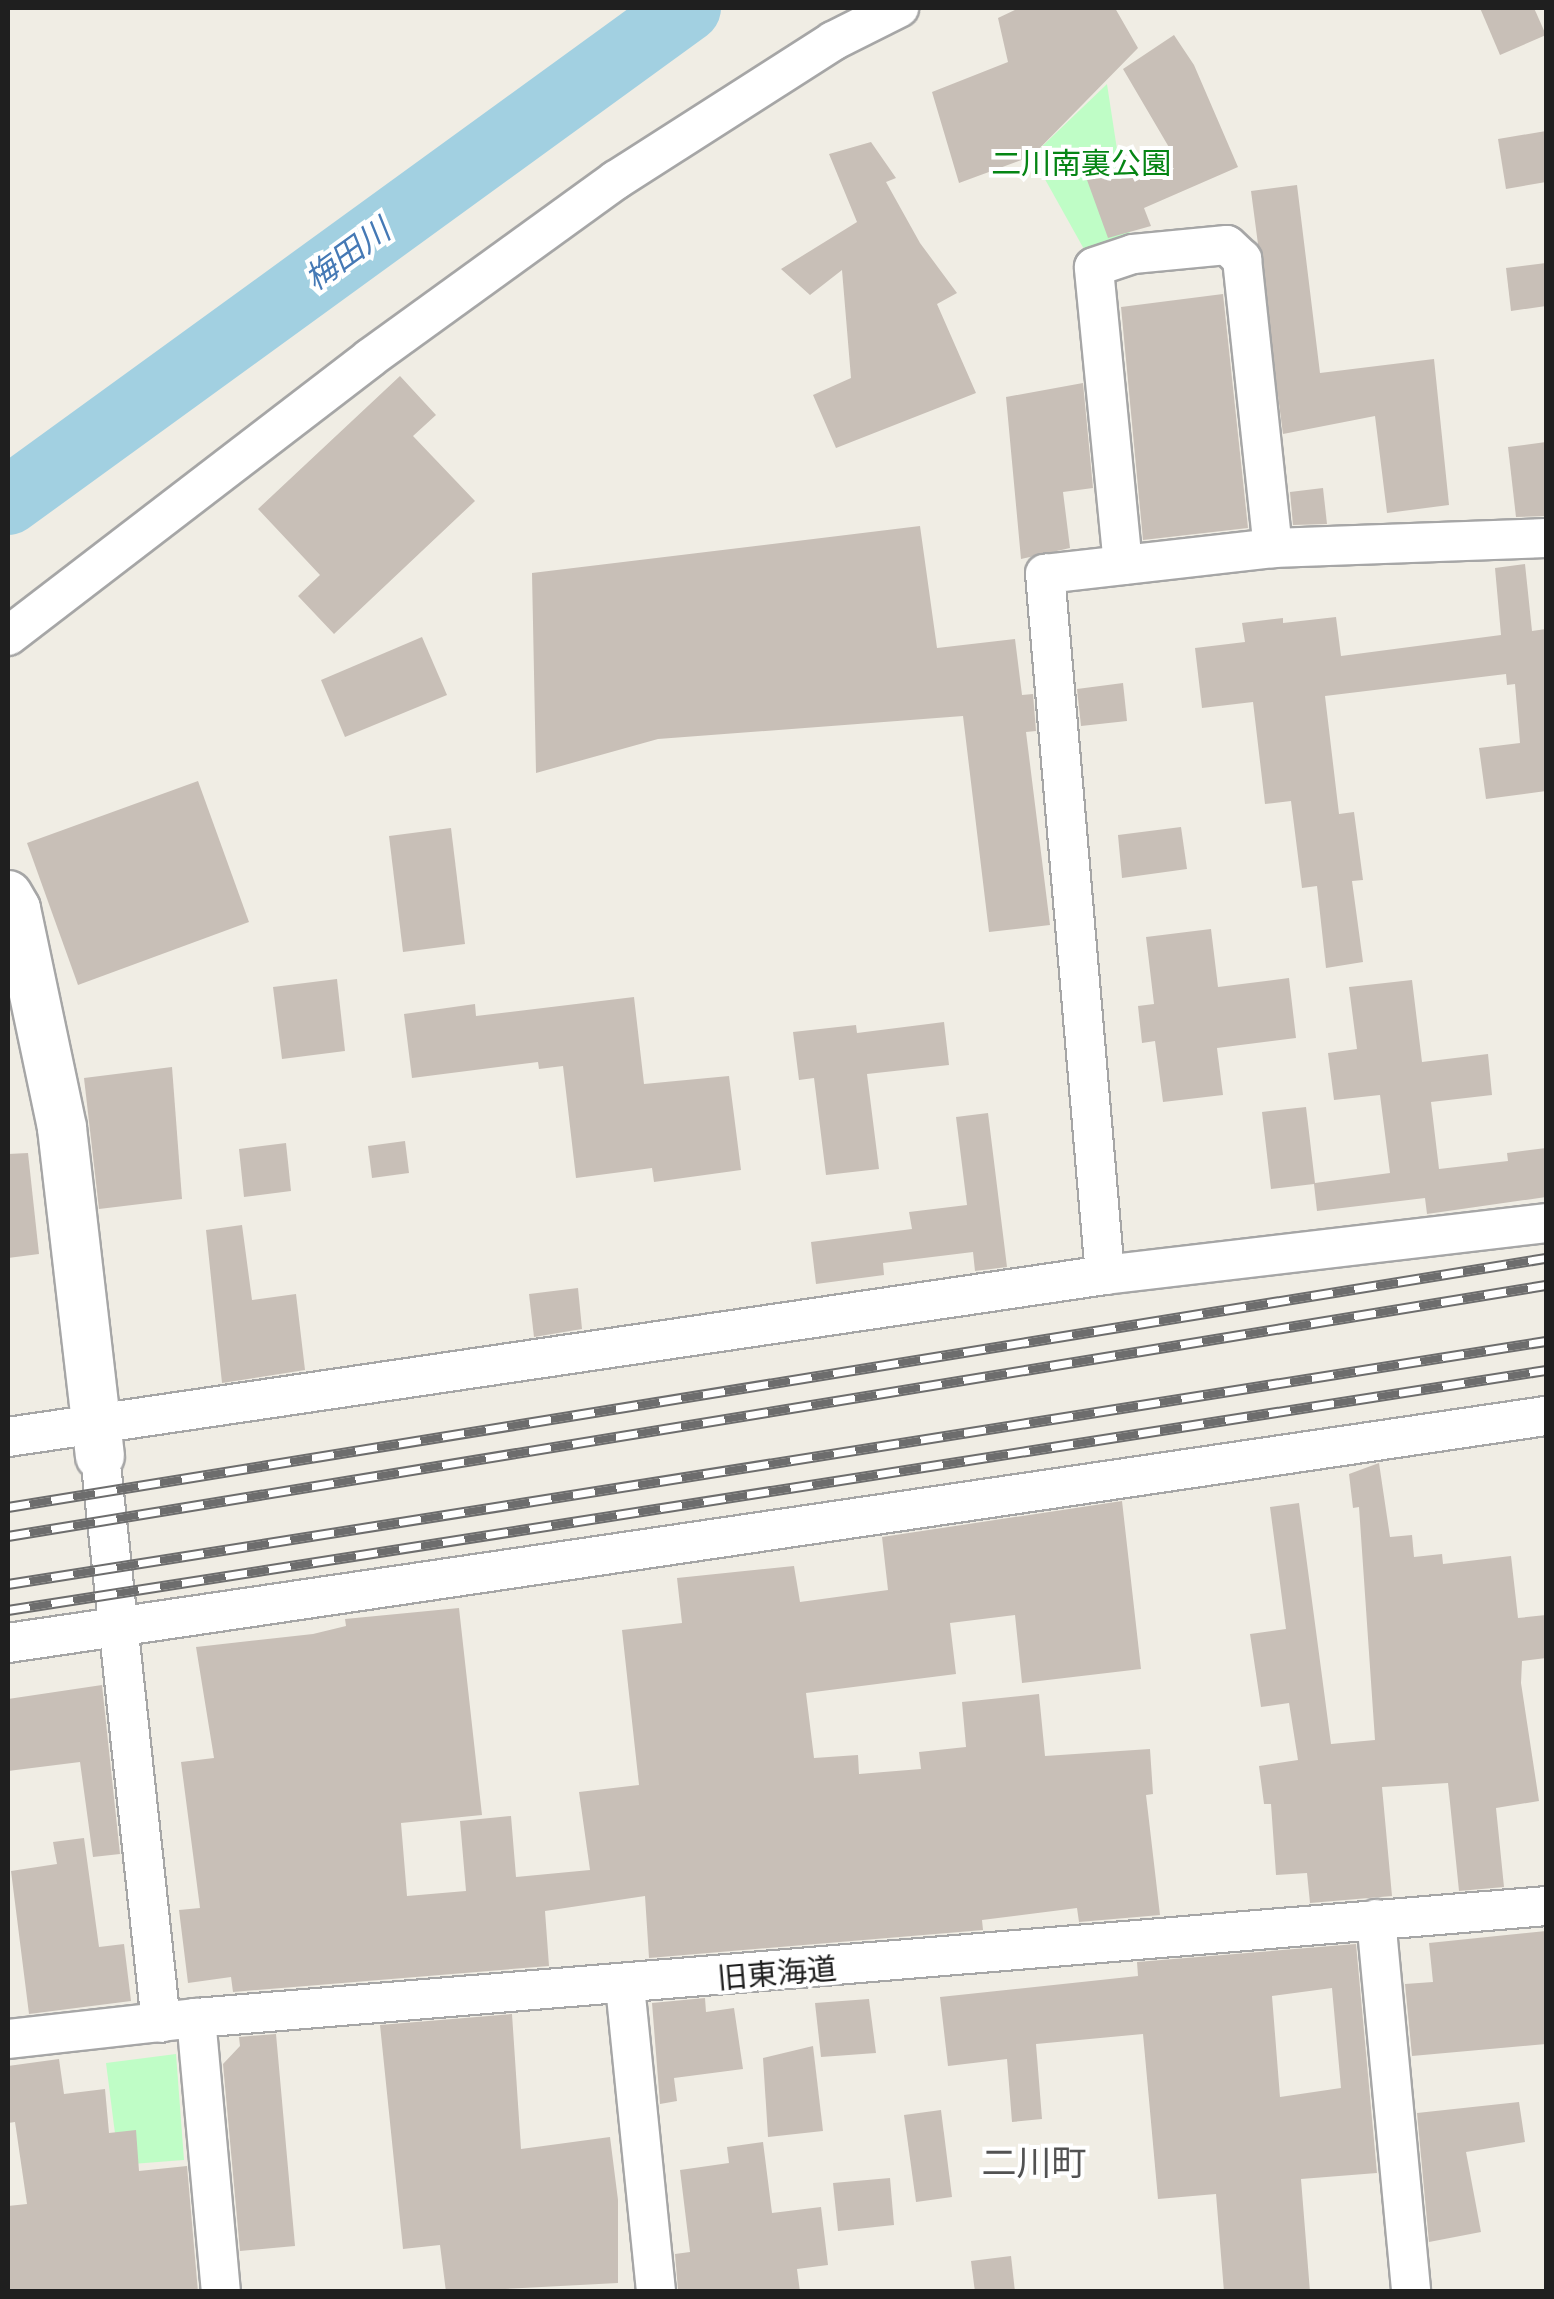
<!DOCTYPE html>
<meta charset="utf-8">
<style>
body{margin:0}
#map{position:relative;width:1554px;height:2299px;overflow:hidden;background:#f0ede4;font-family:Mulish,"Noto Sans JP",sans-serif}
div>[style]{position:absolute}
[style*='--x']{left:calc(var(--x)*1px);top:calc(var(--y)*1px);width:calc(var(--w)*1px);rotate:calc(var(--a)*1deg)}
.park>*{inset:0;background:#bffdc6}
.river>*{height:68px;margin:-34px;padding:0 34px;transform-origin:34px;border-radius:34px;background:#a2d0e1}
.building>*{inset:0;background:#c8bfb7}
.roads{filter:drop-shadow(2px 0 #a6a6a6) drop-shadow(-2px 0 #a6a6a6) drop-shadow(0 2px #a6a6a6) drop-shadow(0 -2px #a6a6a6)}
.minor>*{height:38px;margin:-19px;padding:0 19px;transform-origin:19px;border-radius:19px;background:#fff}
.tertiary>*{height:48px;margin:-24px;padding:0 24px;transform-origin:24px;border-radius:24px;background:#fff}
.rail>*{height:11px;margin-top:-5.5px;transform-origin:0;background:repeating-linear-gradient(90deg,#fff 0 22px,#6d6d6d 0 44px);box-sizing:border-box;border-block:2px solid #6d6d6d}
span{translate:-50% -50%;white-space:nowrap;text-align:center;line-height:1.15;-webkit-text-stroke:8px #fff;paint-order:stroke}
.park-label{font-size:30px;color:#058514}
.street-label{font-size:30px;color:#1f1f1f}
.water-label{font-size:32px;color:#4579b5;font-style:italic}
.quarter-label{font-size:35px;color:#525252}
.frame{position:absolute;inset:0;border:10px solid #1f1f1f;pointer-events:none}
</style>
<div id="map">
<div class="park">
<i style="clip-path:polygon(1107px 84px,1133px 254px,1094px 267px,1032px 156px)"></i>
<i style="clip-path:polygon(176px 2054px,184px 2160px,119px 2165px,106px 2063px)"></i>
</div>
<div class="river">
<i style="--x:8;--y:501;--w:839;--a:-35.98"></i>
</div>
<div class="building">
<i style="clip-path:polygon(1019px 8px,1115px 8px,1138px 48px,1032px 156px,959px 183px,932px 92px,1008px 62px,998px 18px)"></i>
<i style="clip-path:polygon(1480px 8px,1534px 8px,1546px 35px,1500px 55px)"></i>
<i style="clip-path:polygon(1174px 35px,1194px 65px,1238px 167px,1144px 208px,1151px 226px,1108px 238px,1087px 180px,1170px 149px,1123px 69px)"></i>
<i style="clip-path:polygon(1546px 131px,1546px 182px,1506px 189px,1498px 139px)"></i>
<i style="clip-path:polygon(871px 142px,896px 178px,886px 182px,920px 243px,957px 293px,937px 304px,976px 393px,836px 448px,813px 395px,851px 378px,842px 270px,810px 295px,781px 269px,857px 222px,829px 154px)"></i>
<i style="clip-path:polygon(1297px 185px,1320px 373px,1434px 359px,1449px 505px,1387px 513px,1375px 416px,1283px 434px,1251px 191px)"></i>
<i style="clip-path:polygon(1546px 263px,1546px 306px,1511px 311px,1506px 268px)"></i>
<i style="clip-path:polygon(1223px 294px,1248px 528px,1143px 540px,1121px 307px)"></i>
<i style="clip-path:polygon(400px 376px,436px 415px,413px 436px,475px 501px,334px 634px,298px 596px,320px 575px,258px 509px)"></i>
<i style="clip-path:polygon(1083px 383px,1093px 488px,1063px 492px,1070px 548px,1021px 559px,1006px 397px)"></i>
<i style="clip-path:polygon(1546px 442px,1546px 516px,1516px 517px,1508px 447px)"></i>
<i style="clip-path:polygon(1323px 488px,1327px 524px,1293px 525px,1290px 492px)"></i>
<i style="clip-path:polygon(920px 526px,937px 648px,1015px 639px,1022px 695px,1033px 694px,1036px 731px,1026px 732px,1050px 925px,989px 932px,963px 716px,658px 739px,536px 773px,532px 573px)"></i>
<i style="clip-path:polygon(1525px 564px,1532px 631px,1546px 629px,1546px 791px,1486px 799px,1479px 748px,1520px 743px,1515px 684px,1507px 685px,1506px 674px,1325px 696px,1339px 814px,1354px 812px,1363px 880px,1352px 881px,1363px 962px,1326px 968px,1317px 886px,1302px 888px,1291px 801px,1265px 804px,1253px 702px,1202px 708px,1195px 648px,1245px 642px,1242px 623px,1283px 618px,1283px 623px,1336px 617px,1341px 656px,1501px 635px,1495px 568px)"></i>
<i style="clip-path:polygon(422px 637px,447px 695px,345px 737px,321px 680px)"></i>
<i style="clip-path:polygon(1123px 683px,1127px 721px,1081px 726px,1077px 689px)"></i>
<i style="clip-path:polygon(198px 781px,249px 922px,78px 985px,27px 843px)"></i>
<i style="clip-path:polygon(1181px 827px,1187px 869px,1122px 878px,1118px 835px)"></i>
<i style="clip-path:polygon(451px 828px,465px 944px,403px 952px,389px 836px)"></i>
<i style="clip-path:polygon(1211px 929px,1218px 987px,1289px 978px,1296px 1038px,1217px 1048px,1223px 1095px,1163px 1102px,1155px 1041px,1142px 1043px,1138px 1006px,1154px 1004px,1146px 937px)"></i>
<i style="clip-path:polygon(337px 979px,345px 1051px,282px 1059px,273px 987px)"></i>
<i style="clip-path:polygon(1412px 980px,1422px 1062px,1488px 1054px,1492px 1095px,1431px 1102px,1439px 1169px,1508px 1161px,1507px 1153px,1546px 1148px,1546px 1197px,1427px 1214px,1425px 1198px,1317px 1211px,1314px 1184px,1271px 1189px,1262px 1112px,1306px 1107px,1315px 1183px,1390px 1173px,1380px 1095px,1334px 1100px,1328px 1053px,1357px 1049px,1349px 987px)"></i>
<i style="clip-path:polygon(634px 997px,644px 1084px,729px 1076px,741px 1170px,654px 1182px,652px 1168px,576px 1178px,563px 1066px,539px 1069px,538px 1062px,412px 1078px,404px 1014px,475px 1004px,476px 1016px)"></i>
<i style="clip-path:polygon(944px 1022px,949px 1065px,867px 1074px,879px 1169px,826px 1175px,814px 1078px,799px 1080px,793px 1032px,856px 1025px,857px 1033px)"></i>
<i style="clip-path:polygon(172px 1067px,182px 1199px,99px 1209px,84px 1078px)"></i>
<i style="clip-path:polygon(988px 1113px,1007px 1267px,975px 1271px,973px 1252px,883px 1263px,884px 1275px,816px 1284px,811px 1242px,912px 1229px,909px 1212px,967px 1205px,956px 1117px)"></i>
<i style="clip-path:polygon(405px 1141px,409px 1173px,372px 1178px,368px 1146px)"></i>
<i style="clip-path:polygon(286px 1143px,291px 1191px,244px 1197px,239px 1149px)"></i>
<i style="clip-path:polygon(28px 1153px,39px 1254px,8px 1258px,8px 1154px)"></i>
<i style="clip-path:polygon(242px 1225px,252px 1300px,296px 1294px,305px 1370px,222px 1383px,206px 1230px)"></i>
<i style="clip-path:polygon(578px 1288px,582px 1329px,534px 1337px,529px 1294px)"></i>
<i style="clip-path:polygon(1379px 1463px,1390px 1537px,1412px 1535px,1414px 1557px,1442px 1554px,1443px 1564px,1511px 1556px,1518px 1618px,1546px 1615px,1546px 1658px,1522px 1661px,1521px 1683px,1539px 1801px,1496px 1808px,1504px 1887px,1459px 1891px,1448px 1783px,1382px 1787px,1392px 1896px,1310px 1903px,1307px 1873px,1276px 1875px,1271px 1804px,1264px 1804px,1259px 1766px,1298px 1760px,1289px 1703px,1261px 1707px,1250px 1634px,1286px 1629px,1270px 1507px,1299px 1503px,1331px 1744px,1375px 1740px,1359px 1507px,1353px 1508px,1349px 1474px)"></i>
<i style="clip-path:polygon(1122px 1501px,1141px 1669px,1022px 1683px,1015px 1615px,950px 1623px,956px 1674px,806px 1693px,814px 1758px,858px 1755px,859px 1774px,921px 1769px,919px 1752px,966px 1747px,962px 1702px,1039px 1694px,1045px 1756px,1150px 1749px,1153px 1794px,1146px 1795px,1160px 1915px,1079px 1922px,1077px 1908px,982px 1920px,983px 1930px,649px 1958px,645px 1896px,545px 1911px,549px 1966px,233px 1992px,231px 1977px,188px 1983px,179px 1910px,200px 1908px,181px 1762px,214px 1758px,196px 1647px,313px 1634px,346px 1626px,345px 1619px,459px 1608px,482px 1815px,401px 1823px,407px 1896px,466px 1891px,460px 1821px,511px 1816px,516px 1877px,590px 1870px,579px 1792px,639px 1785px,622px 1630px,682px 1623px,677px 1578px,794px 1566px,800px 1602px,888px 1590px,882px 1537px)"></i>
<i style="clip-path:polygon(102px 1685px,120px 1854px,93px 1857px,80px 1762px,8px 1771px,8px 1699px)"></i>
<i style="clip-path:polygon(84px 1838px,99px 1947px,124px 1944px,131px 2001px,29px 2014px,11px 1871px,57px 1864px,53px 1842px)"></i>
<i style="clip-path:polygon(1546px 1931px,1546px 2044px,1412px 2056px,1405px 1984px,1433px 1982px,1429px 1943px)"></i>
<i style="clip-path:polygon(evenodd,1356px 1944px,1377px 2173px,1301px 2179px,1310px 2292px,1224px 2292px,1216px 2194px,1158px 2199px,1143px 2034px,1036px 2044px,1042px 2119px,1012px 2122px,1007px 2059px,948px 2066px,940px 1997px,1138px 1976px,1137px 1962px,1356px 1944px,1332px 1988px,1341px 2088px,1280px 2097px,1272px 1996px,1332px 1988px)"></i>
<i style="clip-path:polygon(705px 1998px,706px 2012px,734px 2008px,743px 2069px,674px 2078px,677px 2101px,660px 2104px,652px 2003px)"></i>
<i style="clip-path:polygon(869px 1999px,876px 2053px,821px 2057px,815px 2003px)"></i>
<i style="clip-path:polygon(512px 2014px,521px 2149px,610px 2137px,618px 2200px,618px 2283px,446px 2292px,440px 2245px,403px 2249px,380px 2025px)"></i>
<i style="clip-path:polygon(276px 2034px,295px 2246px,240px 2251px,223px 2064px,240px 2046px,239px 2037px)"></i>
<i style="clip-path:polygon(813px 2046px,823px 2131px,768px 2137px,763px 2058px)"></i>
<i style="clip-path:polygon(59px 2059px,64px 2094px,105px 2089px,109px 2133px,136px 2130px,139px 2171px,187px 2166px,198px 2292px,8px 2292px,8px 2206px,27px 2204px,15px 2122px,8px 2123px,8px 2066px)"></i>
<i style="clip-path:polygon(1519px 2102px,1525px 2142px,1466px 2152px,1481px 2232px,1429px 2242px,1417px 2113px)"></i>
<i style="clip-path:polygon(941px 2110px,952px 2197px,916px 2202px,904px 2115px)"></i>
<i style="clip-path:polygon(763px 2142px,772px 2213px,821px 2207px,828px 2265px,797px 2269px,800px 2292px,678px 2290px,675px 2254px,690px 2252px,680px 2170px,729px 2163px,727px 2147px)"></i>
<i style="clip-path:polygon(890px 2178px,894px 2225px,838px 2231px,833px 2183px)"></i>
<i style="clip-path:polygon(1011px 2256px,1015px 2292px,975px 2292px,971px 2261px)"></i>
</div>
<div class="roads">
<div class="minor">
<i style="--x:1123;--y:565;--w:299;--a:-95.6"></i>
<i style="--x:1094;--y:267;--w:41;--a:-18.4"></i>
<i style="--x:1133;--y:254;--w:94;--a:-5.5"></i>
<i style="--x:1227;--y:245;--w:21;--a:43"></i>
<i style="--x:1242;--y:259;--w:291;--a:83.9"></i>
<i style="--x:8;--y:636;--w:456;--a:-37.5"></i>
<i style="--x:370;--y:358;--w:304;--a:-35.9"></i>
<i style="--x:616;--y:180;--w:258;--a:-32.6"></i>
<i style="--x:833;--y:41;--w:74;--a:-26.6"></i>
<i style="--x:1105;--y:1275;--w:704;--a:-94.89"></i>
<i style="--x:1045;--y:574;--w:229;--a:-6.5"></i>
<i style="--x:1273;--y:548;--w:273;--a:-2.1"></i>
<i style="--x:8;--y:1437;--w:1109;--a:-8.4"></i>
<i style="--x:1105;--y:1275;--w:444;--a:-6.7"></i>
<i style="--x:100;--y:1456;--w:570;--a:83.86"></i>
<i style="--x:8;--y:1643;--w:1555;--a:-8.4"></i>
<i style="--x:1376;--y:1919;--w:375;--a:84.6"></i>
<i style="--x:625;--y:1986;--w:308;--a:84.2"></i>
<i style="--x:196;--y:2018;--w:275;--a:84.8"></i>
<i style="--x:8;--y:2039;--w:189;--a:-6.4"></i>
<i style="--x:196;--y:2018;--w:1355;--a:-4.74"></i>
</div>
<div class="tertiary">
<i style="--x:8;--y:895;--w:16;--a:60"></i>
<i style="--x:16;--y:909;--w:224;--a:78.1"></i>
<i style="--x:62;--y:1128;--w:330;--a:83.4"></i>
</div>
</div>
<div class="rail">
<i style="--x:8;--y:1507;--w:1558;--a:-9.2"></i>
<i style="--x:8;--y:1536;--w:1558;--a:-9.27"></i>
<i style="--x:8;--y:1584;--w:1557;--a:-8.98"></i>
<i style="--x:8;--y:1610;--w:1557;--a:-8.87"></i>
</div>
<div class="park-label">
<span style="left:1081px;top:163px">二川南裏公園</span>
</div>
<div class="street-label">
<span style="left:777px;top:1973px;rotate:-5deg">旧東海道</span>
</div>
<div class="water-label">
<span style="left:347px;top:254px;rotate:-36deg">梅田川</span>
</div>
<div class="quarter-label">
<span style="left:1034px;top:2162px">二川町</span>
</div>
<div class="frame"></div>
</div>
